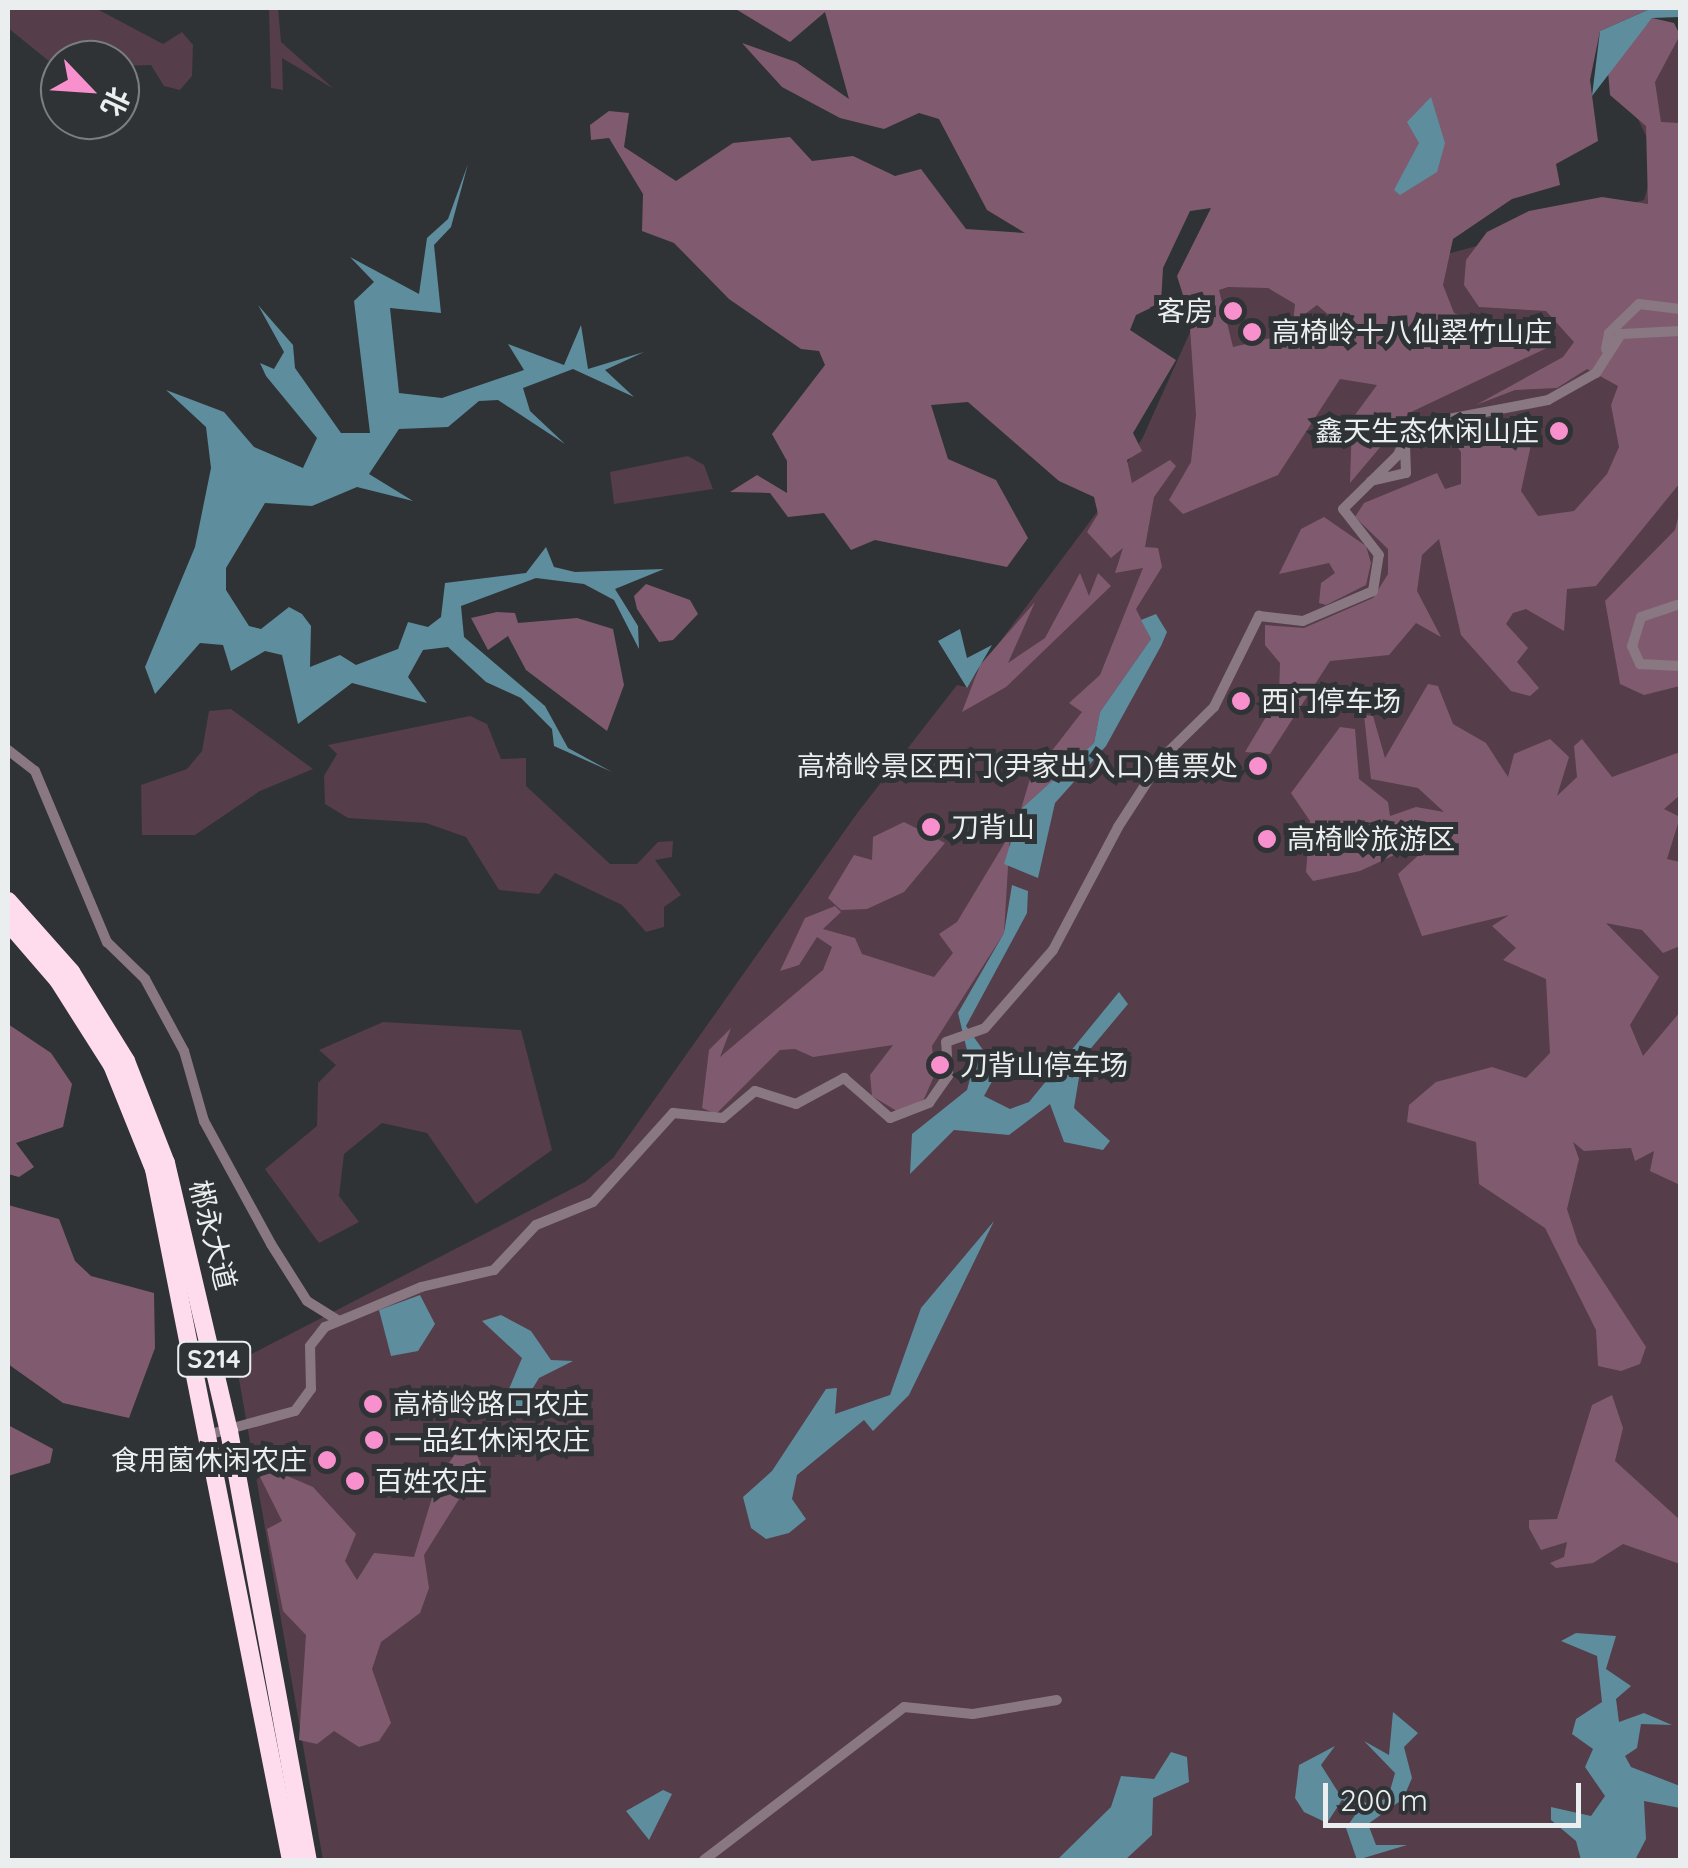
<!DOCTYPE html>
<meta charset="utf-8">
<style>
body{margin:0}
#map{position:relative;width:1688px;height:1868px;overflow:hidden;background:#2f3335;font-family:Quicksand,"Noto Sans SC",sans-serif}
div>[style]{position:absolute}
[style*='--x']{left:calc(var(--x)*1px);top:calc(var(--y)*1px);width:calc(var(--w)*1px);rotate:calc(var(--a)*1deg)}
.green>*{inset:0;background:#553d4a}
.forest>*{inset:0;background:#805b70}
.water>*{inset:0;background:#5e8d9e}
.street>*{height:10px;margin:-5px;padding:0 5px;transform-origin:5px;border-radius:5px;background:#897881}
.highway>*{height:18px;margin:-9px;padding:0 9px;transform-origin:9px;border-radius:9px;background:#fedbed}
.dots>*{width:28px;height:28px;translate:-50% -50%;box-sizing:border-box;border:5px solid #2f3335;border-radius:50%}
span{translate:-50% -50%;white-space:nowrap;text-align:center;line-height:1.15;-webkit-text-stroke:10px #2f3335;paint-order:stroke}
.shield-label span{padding:2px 8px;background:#2f3335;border:2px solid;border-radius:8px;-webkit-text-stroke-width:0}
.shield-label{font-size:25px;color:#ebeeef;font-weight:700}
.poi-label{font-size:28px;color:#ebeeef}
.right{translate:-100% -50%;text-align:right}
.left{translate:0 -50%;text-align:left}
.street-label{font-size:28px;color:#ebeeef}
.frame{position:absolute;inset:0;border:10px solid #ebeeef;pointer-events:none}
.north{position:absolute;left:40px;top:40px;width:100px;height:100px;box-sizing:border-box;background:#2f3335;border:2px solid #7a7e7f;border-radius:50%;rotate:115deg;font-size:28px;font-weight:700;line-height:40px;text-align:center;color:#ebeeef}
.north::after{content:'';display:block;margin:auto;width:35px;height:45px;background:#f790cd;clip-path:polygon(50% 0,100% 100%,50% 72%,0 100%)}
.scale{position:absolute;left:1323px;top:1783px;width:258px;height:45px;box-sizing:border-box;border:5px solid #ebeeef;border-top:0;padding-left:12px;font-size:30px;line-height:35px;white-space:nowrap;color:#ebeeef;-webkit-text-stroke:8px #2f3335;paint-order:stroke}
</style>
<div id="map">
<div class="green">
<i style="clip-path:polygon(8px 8px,95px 8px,163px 44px,182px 32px,193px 45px,192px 76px,180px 90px,164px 86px,151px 65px,120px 66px,83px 48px,60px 60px,60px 70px,8px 28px)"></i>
<i style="clip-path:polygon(269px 8px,278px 8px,281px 42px,334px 89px,282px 58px,283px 90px,271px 88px)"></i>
<i style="clip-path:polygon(1680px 31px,1680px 1860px,323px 1860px,236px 1362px,585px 1182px,613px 1158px,858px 812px,957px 685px,966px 687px,1100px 508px,1143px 437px,1213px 281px,1316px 290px,1644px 200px,1656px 157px,1625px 92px,1649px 39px)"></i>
<i style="clip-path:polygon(688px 456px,704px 465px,713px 489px,614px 504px,610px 472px)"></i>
<i style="clip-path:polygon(231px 709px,313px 769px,260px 791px,195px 835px,142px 835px,141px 785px,187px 769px,202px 751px,209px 711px)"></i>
<i style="clip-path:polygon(470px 716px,487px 724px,501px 759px,526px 758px,526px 786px,610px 864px,637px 864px,658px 842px,673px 841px,672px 857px,655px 860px,681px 895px,664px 907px,664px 927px,646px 932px,622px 905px,555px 873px,539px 894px,499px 890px,466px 837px,426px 823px,348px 818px,325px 804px,324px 776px,337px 754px,328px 745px)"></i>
<i style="clip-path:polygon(383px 1022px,521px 1030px,552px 1150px,476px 1204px,427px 1133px,382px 1123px,344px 1154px,339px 1196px,359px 1222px,319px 1243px,265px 1169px,317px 1126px,318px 1083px,336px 1065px,319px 1050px)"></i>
</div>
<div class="forest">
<i style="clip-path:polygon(evenodd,734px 8px,1652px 8px,1600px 31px,1590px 80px,1598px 141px,1556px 164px,1560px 185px,1512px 199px,1453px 239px,1443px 285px,1454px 313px,1497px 329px,1545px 331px,1549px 347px,1409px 413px,1350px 483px,1352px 419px,1377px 385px,1340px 379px,1278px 475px,1183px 514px,1169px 500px,1191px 462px,1196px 415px,1189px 314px,1177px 276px,1211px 208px,1190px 211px,1163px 268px,1161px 303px,1136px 315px,1130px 330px,1176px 360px,1133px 433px,1142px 451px,1127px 460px,1132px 483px,1170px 460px,1176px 466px,1154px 497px,1145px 547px,1158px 548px,1162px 567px,1136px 609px,1151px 639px,1100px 712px,1094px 743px,1021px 809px,1030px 779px,1082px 712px,1069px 703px,1100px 675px,1143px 568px,1115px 573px,1123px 548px,1111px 558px,1087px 532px,1098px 514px,1094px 497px,1059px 481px,968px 402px,931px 405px,948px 459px,996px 480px,1028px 538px,1007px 567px,875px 540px,851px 550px,824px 513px,788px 517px,770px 493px,730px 492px,757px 475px,787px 493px,787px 461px,772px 434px,825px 365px,819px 351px,801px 349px,729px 299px,674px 243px,642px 231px,643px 194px,609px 138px,591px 140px,590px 125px,609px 111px,629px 113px,624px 147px,676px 181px,733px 143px,790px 137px,812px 161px,853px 156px,895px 176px,921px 169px,966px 229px,1025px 233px,987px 210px,939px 119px,919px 113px,884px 129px,840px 118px,782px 87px,742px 43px,796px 62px,849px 99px,825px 12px,790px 42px,734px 8px,1228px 287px,1268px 288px,1295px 304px,1293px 323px,1317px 305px,1337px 322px,1233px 347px,1219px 290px,1228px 287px)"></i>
<i style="clip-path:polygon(1652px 18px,1674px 23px,1680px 35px,1655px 82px,1661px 122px,1680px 123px,1680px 483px,1596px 586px,1567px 589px,1564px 631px,1526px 609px,1513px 613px,1506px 624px,1528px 648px,1517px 662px,1539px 688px,1530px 696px,1511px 691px,1461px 635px,1439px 539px,1422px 555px,1417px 591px,1441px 637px,1416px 623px,1389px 655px,1330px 661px,1270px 754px,1245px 752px,1279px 695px,1280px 663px,1265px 645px,1265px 625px,1304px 628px,1373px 598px,1388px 574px,1388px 549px,1355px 517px,1364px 503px,1437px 473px,1445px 489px,1461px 484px,1461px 452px,1447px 432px,1464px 425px,1482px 441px,1524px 433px,1532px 440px,1521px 491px,1538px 516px,1574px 511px,1607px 474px,1619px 447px,1611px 405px,1618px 386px,1587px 369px,1557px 388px,1515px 390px,1476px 405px,1563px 357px,1574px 342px,1546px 311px,1479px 307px,1464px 285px,1466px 260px,1487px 232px,1529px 211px,1602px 197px,1648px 204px,1646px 126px,1610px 95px,1608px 71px)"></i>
<i style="clip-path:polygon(1680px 510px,1680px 686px,1644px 695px,1620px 684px,1605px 601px,1675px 530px)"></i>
<i style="clip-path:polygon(1324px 517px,1366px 546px,1371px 563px,1366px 585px,1326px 605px,1319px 603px,1321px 583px,1335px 573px,1329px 563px,1279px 574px,1301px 529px)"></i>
<i style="clip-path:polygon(1080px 573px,1089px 596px,1098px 573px,1111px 586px,1006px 687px,962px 712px,980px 665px,1035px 602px,1008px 663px,1045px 638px)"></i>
<i style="clip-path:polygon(646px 584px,690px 600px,698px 614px,673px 640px,659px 642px,637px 609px,634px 596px)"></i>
<i style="clip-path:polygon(497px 612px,515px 613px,518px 623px,577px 618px,613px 629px,624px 685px,607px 731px,526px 670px,508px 636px,488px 650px,471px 618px)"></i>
<i style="clip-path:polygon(1428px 684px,1438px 686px,1453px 724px,1486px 743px,1508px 777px,1514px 754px,1550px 739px,1569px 757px,1557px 796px,1577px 777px,1574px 746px,1582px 739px,1612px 777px,1680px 752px,1680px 795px,1664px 809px,1680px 817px,1667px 859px,1680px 862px,1680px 946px,1663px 953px,1642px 930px,1606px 923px,1659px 977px,1630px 1025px,1643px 1056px,1680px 1012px,1680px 1185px,1650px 1171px,1654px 1151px,1635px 1161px,1631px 1148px,1584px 1151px,1573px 1142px,1579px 1159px,1567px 1209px,1578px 1243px,1646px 1347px,1640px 1364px,1621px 1371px,1598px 1366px,1596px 1330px,1545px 1228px,1479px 1184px,1476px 1142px,1407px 1122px,1409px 1105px,1436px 1082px,1492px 1067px,1526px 1078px,1550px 1053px,1546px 979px,1503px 960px,1516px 948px,1492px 926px,1509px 915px,1422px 936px,1398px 874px,1422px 852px,1420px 843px,1360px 871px,1313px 881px,1306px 872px,1310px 821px,1291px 793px,1340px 727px,1355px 729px,1359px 779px,1388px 802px,1390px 816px,1416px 807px,1444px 812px,1418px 788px,1371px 779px,1364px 715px,1373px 716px,1385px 758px)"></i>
<i style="clip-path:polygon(904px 822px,945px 843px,904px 892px,867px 909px,841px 910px,828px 898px,854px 855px,872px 860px,873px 837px)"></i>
<i style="clip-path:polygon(1010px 834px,1004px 933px,932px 1046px,935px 1074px,924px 1099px,900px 1113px,872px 1096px,870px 1075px,893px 1045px,813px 1057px,795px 1049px,780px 1050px,716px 1114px,702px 1108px,709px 1050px,731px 1028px,720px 1057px,823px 970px,832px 947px,817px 937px,799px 965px,780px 971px,805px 918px,835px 906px,841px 912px,823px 929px,855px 938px,862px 954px,934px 977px,953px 953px,939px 934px,957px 922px)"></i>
<i style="clip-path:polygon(8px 1024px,51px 1053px,72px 1084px,63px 1127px,16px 1143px,34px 1167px,19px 1177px,8px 1174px)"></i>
<i style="clip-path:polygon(8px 1205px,59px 1219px,75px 1261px,91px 1276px,154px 1293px,155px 1348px,129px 1418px,63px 1403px,8px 1364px)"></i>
<i style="clip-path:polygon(1612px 1395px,1623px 1428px,1615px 1461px,1680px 1520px,1680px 1564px,1623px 1544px,1593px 1563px,1556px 1568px,1550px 1563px,1564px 1557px,1567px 1542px,1541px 1550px,1529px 1528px,1529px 1520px,1557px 1519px,1592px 1405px)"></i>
<i style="clip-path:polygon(8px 1425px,53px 1449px,50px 1463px,8px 1476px)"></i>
<i style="clip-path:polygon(473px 1446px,481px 1464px,424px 1555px,429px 1588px,420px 1613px,381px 1642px,372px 1669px,391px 1723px,379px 1741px,359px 1747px,334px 1731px,317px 1744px,299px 1740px,306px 1635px,283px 1611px,267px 1529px,282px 1521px,252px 1461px,313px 1487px,356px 1534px,345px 1561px,357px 1580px,374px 1553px,414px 1557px,438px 1478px,459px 1449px)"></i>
</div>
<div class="water">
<i style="clip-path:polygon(1652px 8px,1680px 8px,1680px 17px,1652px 18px,1592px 96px,1600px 31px)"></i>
<i style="clip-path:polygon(1431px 97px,1445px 143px,1437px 172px,1400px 195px,1394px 190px,1419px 143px,1407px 122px)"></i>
<i style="clip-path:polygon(468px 164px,451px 227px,434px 245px,441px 313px,390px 308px,399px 393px,442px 398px,524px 370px,508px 344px,564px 365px,581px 325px,588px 369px,644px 352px,605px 370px,634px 397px,573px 369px,523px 388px,530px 411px,565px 444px,498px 400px,479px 401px,448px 427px,399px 429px,369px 474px,413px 501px,357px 487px,312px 506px,265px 503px,226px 568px,226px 590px,249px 626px,261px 629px,289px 607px,302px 614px,311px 626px,310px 667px,340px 655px,356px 665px,398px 649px,408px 622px,428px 627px,441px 617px,445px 583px,526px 573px,546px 547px,554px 567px,575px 572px,664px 569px,615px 589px,638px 626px,639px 649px,614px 600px,584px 584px,536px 578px,461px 606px,464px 637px,545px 706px,568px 748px,612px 772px,554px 746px,552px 729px,521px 698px,486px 682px,448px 647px,423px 650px,408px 677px,427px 703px,352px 683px,298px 724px,282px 655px,265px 651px,231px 671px,223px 645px,200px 643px,155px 694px,145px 667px,195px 547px,211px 468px,206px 427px,166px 390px,224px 412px,254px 447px,303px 468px,317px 438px,266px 376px,260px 363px,274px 369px,284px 352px,258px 305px,293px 345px,295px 368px,341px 433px,370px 433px,354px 301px,374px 282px,350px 257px,419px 294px,427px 238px,448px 219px)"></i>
<i style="clip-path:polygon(1156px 614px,1167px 632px,1161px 646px,1106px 746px,1055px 803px,1038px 878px,1004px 864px,1021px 809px,1094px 743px,1100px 712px,1151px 639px,1141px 620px)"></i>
<i style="clip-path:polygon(960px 629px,967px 658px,992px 645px,967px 688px,938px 641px)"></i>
<i style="clip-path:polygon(1012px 885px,1028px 891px,1027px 913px,966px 1026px,993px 1064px,1007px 1054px,984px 1096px,1010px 1109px,1029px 1102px,1119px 992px,1128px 1004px,1082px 1059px,1074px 1108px,1110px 1141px,1103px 1150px,1064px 1142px,1050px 1104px,1009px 1135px,954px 1130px,910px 1174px,912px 1134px,967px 1090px,972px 1071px,958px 1013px,1004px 933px)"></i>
<i style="clip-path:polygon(994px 1221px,909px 1395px,873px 1431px,864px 1420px,797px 1475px,792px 1499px,806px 1519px,789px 1533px,766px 1539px,751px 1528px,743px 1497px,772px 1471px,826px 1389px,837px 1388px,835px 1414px,890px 1395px,921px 1308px)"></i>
<i style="clip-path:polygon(420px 1295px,435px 1324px,418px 1351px,391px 1356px,379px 1310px)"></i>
<i style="clip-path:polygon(501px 1315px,531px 1331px,551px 1360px,573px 1361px,539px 1378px,513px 1421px,501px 1408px,522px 1358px,482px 1321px)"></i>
<i style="clip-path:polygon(1576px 1633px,1616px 1636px,1606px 1669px,1631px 1686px,1616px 1699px,1619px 1722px,1644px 1713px,1672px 1725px,1641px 1724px,1637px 1748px,1625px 1756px,1631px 1767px,1680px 1786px,1680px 1808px,1644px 1801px,1646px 1839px,1635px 1860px,1581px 1860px,1576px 1841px,1551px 1820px,1551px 1807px,1591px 1816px,1605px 1796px,1585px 1767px,1593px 1749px,1572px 1734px,1576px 1719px,1602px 1702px,1597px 1656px,1561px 1641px)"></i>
<i style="clip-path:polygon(1393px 1712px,1418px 1733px,1404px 1747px,1412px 1778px,1403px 1799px,1368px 1824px,1376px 1845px,1407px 1845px,1357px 1860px,1346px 1828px,1360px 1808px,1342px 1800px,1327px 1823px,1304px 1812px,1295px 1798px,1299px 1765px,1335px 1746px,1321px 1765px,1340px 1795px,1370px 1804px,1388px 1798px,1395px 1773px,1364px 1741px,1389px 1755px)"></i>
<i style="clip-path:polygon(1171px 1752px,1187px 1757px,1189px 1782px,1153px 1798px,1152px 1835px,1125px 1860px,1057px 1860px,1111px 1807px,1121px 1776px,1154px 1779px)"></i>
<i style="clip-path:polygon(663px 1790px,672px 1794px,649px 1840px,626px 1811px)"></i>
</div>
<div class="street">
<i style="--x:1606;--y:349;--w:16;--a:-79"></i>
<i style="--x:1609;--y:333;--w:42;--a:-44"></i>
<i style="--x:1639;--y:304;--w:41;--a:7"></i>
<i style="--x:1371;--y:481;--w:36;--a:-13"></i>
<i style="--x:1406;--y:473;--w:31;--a:-92"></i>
<i style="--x:1680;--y:604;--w:41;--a:161.6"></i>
<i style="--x:1641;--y:617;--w:30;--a:107"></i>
<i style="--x:1632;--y:646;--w:20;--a:66"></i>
<i style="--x:1640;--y:664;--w:40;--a:2.9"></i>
<i style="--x:8;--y:750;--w:34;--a:38"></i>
<i style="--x:35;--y:771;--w:186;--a:67.2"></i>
<i style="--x:107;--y:942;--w:53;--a:44.2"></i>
<i style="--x:145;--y:979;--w:82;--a:61.6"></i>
<i style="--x:184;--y:1051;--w:73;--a:74.1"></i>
<i style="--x:204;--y:1121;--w:140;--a:61.4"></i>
<i style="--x:271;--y:1244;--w:67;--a:57.7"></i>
<i style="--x:307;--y:1301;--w:36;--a:32"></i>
<i style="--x:211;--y:1434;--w:87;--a:-15.3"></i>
<i style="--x:295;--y:1411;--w:27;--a:-54"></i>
<i style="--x:311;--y:1389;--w:43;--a:-91.3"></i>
<i style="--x:310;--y:1346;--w:24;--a:-52"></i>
<i style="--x:325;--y:1327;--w:104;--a:-22.6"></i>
<i style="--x:421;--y:1287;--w:75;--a:-13.1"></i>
<i style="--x:494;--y:1270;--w:62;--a:-47"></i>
<i style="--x:536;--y:1225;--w:61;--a:-22"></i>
<i style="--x:593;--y:1202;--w:120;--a:-48"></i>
<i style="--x:673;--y:1113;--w:50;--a:5.7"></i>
<i style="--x:723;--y:1118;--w:42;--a:-40.2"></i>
<i style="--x:755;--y:1091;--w:43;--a:17.6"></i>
<i style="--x:796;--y:1104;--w:55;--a:-28.4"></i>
<i style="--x:844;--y:1078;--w:61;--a:41"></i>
<i style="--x:890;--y:1118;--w:42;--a:-21"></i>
<i style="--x:929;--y:1103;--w:33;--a:-55"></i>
<i style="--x:948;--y:1076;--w:34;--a:-93"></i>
<i style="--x:946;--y:1042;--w:41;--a:-19.7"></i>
<i style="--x:985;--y:1028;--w:103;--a:-48.9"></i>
<i style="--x:1053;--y:950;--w:139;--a:-62.1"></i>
<i style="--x:1118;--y:827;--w:85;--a:-57.1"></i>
<i style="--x:1164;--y:756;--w:70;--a:-44.4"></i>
<i style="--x:1214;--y:707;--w:102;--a:-63.7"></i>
<i style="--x:1259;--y:616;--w:44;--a:6.5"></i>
<i style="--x:1303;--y:621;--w:76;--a:-23.2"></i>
<i style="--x:1373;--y:591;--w:36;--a:-81"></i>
<i style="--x:1379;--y:555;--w:58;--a:-128"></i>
<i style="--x:1343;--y:509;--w:77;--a:-44.5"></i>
<i style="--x:1398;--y:455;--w:32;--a:-66"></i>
<i style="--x:1411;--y:426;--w:139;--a:-10.7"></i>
<i style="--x:1548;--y:400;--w:55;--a:-29.4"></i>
<i style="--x:1596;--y:373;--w:46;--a:-57.3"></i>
<i style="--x:1621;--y:334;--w:59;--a:-2.9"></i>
<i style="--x:704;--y:1860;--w:252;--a:-37.4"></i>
<i style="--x:904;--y:1707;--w:69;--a:5.8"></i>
<i style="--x:973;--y:1714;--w:85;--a:-9.5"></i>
</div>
<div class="highway">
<i style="--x:8;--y:901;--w:95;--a:48.4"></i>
<i style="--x:71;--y:972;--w:105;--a:58.3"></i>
<i style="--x:126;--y:1061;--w:110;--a:68.6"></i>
<i style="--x:166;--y:1163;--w:275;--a:76.8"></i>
<i style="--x:229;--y:1431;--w:436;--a:79.6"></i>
<i style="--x:8;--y:922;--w:77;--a:49.2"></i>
<i style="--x:58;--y:980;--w:101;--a:57.6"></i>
<i style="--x:112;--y:1065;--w:112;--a:68"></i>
<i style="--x:154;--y:1169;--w:704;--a:78.79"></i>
</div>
<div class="dots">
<i style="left:1233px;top:311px;background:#f790cd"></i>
<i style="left:1252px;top:332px;background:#f790cd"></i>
<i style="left:1559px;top:431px;background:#f790cd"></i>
<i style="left:1241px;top:701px;background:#f790cd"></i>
<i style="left:1258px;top:766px;background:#f790cd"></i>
<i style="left:931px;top:827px;background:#f790cd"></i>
<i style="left:1267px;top:839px;background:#f790cd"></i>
<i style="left:940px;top:1065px;background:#f790cd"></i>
<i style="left:373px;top:1404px;background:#f790cd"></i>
<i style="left:374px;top:1440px;background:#f790cd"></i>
<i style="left:327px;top:1460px;background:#f790cd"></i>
<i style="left:355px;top:1481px;background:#f790cd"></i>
</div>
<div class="shield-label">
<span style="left:214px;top:1359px">S214</span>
</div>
<div class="poi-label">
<span class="right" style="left:1213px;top:311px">客房</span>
<span class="left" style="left:1272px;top:332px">高椅岭十八仙翠竹山庄</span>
<span class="right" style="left:1539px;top:431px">鑫天生态休闲山庄</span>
<span class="left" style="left:1261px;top:701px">西门停车场</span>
<span class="right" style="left:1238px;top:766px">高椅岭景区西门(尹家出入口)售票处</span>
<span class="left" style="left:951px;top:827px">刀背山</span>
<span class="left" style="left:1287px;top:839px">高椅岭旅游区</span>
<span class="left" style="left:960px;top:1065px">刀背山停车场</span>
<span class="left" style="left:393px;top:1404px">高椅岭路口农庄</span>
<span class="left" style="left:394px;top:1440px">一品红休闲农庄</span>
<span class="right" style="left:307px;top:1460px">食用菌休闲农庄</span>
<span class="left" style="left:375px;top:1481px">百姓农庄</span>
</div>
<div class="street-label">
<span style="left:213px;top:1235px;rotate:76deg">郴永大道</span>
</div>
<div class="frame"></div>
<div class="north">北</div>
<div class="scale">200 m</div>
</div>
